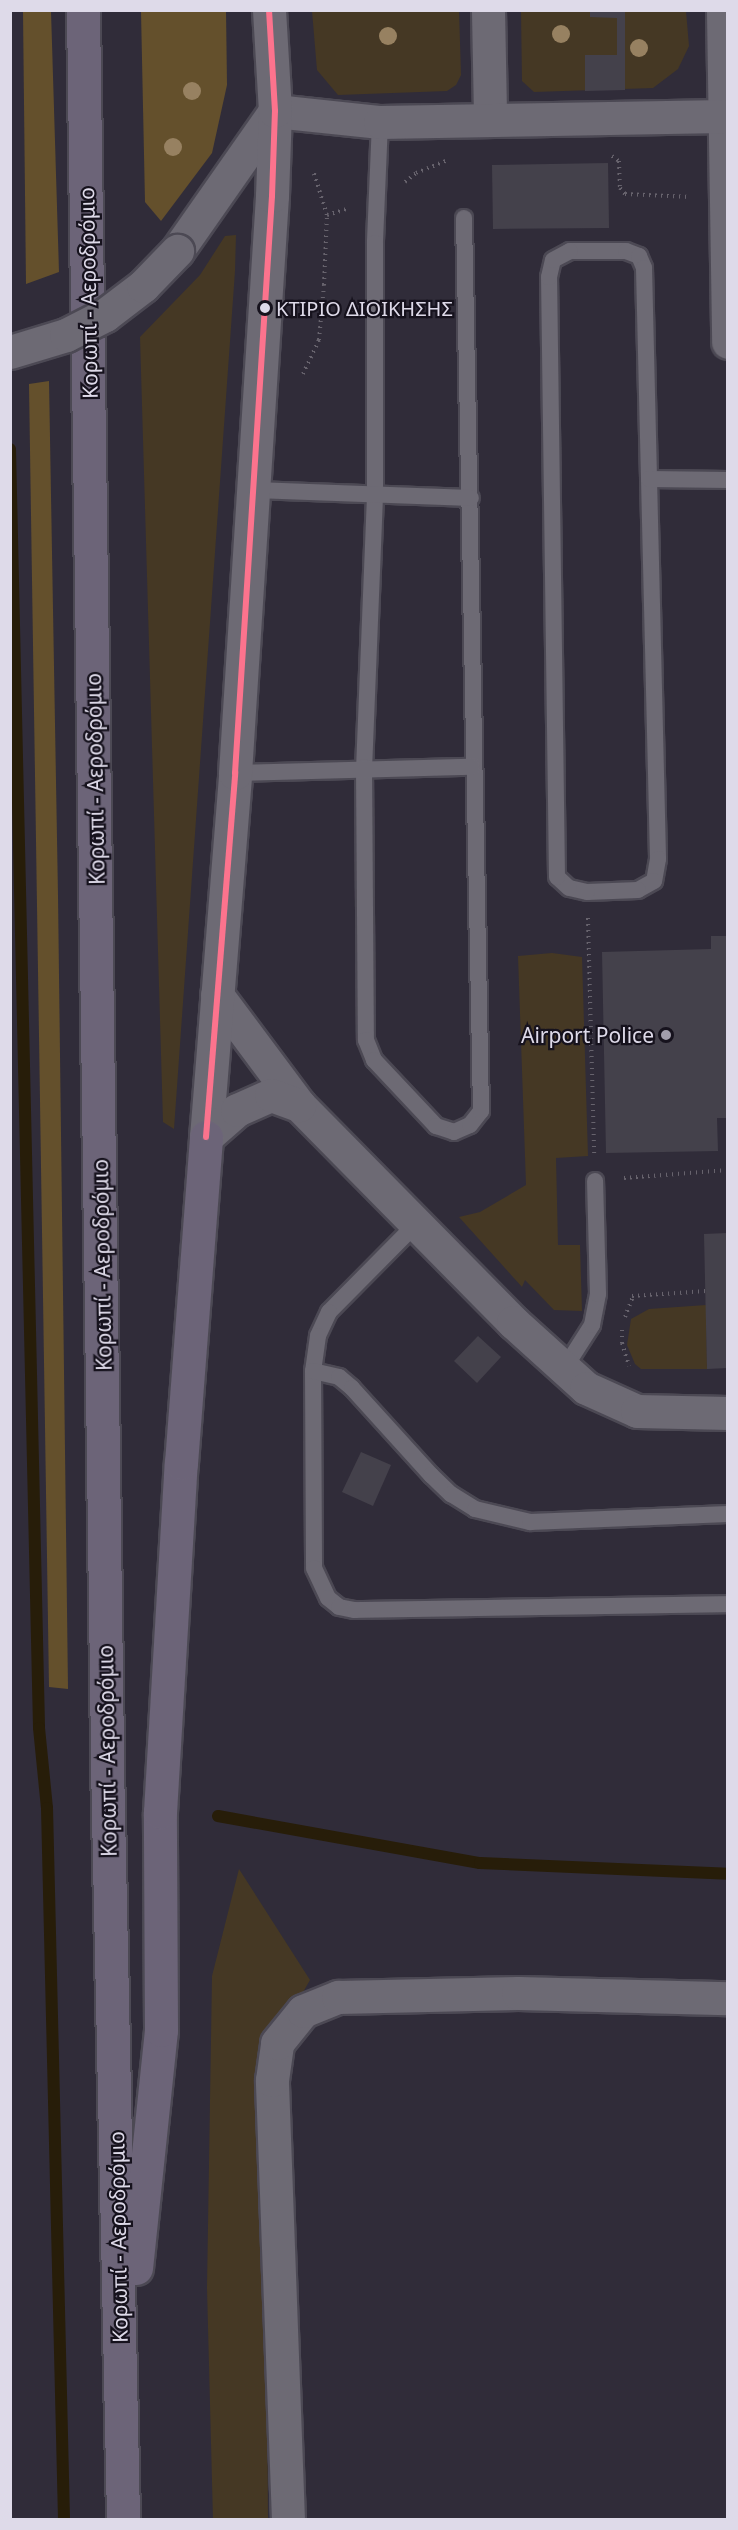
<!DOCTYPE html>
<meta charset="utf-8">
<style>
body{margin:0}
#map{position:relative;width:738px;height:2530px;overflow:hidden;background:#302c39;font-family:"Noto Sans",sans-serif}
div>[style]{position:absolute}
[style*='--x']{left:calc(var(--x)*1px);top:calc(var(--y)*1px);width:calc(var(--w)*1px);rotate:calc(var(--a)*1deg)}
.green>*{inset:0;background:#453824}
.forest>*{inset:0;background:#64502c}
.stream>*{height:12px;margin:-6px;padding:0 6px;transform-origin:6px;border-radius:6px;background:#271d09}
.building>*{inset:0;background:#44414b}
.path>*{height:4px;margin-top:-2px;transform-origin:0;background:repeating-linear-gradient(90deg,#67636d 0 1.5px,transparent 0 6px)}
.roads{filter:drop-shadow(2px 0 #4c4954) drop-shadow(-2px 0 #4c4954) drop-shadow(0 2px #4c4954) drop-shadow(0 -2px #4c4954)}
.lane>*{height:16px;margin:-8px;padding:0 8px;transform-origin:8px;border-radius:8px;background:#6d6a74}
.street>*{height:33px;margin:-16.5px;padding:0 16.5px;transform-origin:16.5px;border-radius:16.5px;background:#6d6a74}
.highway>*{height:33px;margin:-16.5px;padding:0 16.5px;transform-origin:16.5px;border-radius:16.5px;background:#6c6478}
.bridges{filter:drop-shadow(2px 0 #4c4954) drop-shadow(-2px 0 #4c4954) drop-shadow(0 2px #4c4954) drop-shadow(0 -2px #4c4954)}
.street-bridge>*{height:33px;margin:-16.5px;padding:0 16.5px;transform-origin:16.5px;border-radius:16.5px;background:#6d6a74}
.bus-1>*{height:6px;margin:-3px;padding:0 3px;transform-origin:3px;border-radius:3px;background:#fc738d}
.trees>*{width:18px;height:18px;margin:-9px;border-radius:50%;background:#978161}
.dots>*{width:16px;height:16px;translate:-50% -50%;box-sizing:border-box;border:3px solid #16121d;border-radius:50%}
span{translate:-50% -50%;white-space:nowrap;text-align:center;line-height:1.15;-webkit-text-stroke:4.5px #16121d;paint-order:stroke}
.bus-label{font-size:20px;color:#dedae9}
.left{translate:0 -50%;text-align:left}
.street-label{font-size:21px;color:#dedae9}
.poi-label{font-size:21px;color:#dedae9}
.right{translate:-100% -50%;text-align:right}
.frame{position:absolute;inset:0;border:12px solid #dedae9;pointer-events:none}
</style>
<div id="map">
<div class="green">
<i style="clip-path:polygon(459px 11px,461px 75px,456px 85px,447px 91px,338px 95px,317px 70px,312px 11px)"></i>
<i style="clip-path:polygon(521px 11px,686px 11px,689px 46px,678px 69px,653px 88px,534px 92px,522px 81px)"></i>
<i style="clip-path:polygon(236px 235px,235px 271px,174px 1129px,163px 1122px,140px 337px,200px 275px,225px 236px)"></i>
<i style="clip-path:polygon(552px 953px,582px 957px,588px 1156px,556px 1158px,558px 1245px,580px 1245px,582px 1311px,554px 1310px,525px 1280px,522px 1287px,459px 1217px,480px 1212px,526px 1185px,518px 956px)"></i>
<i style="clip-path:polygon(706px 1305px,707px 1369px,641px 1369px,635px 1364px,627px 1345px,631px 1319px,649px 1309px)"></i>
<i style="clip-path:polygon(239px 1869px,310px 1980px,278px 2036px,265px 2100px,268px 2519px,213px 2520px,207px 2288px,212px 1976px)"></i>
</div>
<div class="forest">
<i style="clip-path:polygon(23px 11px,51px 11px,59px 272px,26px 284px)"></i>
<i style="clip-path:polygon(141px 11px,226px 11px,227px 85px,212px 153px,161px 221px,145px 202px)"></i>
<i style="clip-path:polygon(49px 381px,58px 896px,68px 1689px,49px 1687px,29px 384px)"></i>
</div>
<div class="stream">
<i style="--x:10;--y:449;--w:1279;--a:88.7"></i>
<i style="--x:39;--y:1728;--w:80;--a:84.3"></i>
<i style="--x:47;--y:1808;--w:712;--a:88.63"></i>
<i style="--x:218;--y:1816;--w:266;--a:10.2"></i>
<i style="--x:480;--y:1863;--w:248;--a:2.5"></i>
</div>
<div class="building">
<i style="clip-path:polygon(590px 10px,625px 10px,625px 90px,585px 91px,585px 55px,617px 55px,617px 18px,590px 17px)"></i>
<i style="clip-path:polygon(608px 163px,609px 228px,493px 229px,492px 165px)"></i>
<i style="clip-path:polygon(711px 936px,728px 936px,728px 1118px,717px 1118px,718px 1151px,606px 1153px,602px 952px,711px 949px)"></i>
<i style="clip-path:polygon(728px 1233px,728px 1368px,707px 1369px,704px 1234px)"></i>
<i style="clip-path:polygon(478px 1336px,501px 1357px,477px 1383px,454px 1361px)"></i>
<i style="clip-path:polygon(361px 1452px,391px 1465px,373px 1506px,342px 1492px)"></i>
</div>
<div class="path">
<i style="--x:612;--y:156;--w:9;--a:36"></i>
<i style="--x:619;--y:161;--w:27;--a:88"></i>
<i style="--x:620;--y:188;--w:8;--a:50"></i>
<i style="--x:625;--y:194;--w:65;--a:2.6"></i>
<i style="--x:405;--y:182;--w:14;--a:-39"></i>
<i style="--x:416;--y:173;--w:35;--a:-22"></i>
<i style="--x:327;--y:215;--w:21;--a:-17"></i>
<i style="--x:303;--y:374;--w:38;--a:-65"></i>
<i style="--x:319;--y:340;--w:55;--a:-84.8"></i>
<i style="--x:324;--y:285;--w:70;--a:-87.5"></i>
<i style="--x:327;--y:215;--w:47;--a:-107.3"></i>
<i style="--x:588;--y:918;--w:236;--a:88.5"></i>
<i style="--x:624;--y:1178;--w:104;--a:-4.4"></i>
<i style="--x:632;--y:1296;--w:74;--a:-3.9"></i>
<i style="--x:625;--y:1317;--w:22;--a:-69"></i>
<i style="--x:622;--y:1330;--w:13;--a:90"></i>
<i style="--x:622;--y:1343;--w:24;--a:73"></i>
</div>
<div class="roads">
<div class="lane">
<i style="--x:380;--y:122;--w:121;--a:92.4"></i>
<i style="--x:375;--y:243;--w:253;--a:90"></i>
<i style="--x:375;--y:496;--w:271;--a:92.3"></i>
<i style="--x:364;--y:767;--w:273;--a:89.6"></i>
<i style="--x:366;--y:1040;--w:22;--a:68"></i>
<i style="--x:374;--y:1060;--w:91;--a:46.8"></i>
<i style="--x:436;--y:1126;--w:19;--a:18"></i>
<i style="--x:454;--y:1132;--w:17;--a:-24"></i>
<i style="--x:470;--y:1125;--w:18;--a:-52"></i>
<i style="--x:481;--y:1111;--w:893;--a:-91.09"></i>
<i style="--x:570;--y:251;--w:56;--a:0"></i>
<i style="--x:626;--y:251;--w:14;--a:21"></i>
<i style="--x:639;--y:256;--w:13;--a:67"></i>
<i style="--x:644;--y:268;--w:591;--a:88.64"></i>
<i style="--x:658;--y:859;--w:22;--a:100"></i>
<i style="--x:654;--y:881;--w:18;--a:151"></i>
<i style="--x:638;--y:890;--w:51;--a:177.8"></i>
<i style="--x:587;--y:892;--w:18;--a:-167"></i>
<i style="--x:569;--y:888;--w:16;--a:-137"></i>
<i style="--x:557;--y:877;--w:600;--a:-90.76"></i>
<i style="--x:549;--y:277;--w:17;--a:-77"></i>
<i style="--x:553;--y:260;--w:19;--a:-28"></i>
<i style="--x:649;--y:479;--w:79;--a:0.7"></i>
<i style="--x:255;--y:490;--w:216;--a:2.1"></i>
<i style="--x:235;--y:773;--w:237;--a:-1.5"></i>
<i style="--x:417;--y:1223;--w:125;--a:134.7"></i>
<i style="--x:329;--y:1312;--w:26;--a:115"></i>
<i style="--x:318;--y:1336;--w:35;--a:98"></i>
<i style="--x:313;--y:1371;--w:197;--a:89.7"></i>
<i style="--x:314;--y:1568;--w:33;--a:65"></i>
<i style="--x:328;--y:1598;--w:14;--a:39"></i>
<i style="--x:339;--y:1607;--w:16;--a:11"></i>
<i style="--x:355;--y:1610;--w:373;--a:-0.9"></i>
<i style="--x:564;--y:1369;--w:52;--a:-57.5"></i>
<i style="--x:592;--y:1325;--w:32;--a:-79"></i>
<i style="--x:598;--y:1294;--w:113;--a:-91.5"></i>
<i style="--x:313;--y:1371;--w:27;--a:13"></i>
<i style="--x:339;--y:1377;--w:17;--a:40"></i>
<i style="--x:352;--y:1388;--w:118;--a:47.8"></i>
<i style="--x:431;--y:1475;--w:28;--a:44"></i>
<i style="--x:451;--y:1494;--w:28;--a:32"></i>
<i style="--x:475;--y:1509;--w:57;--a:13.3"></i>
<i style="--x:530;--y:1522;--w:198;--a:-2.3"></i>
</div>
<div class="street">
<i style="--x:488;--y:10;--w:109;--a:88.9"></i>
<i style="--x:723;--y:10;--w:332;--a:89.1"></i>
<i style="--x:275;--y:111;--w:106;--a:6"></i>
<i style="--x:380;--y:122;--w:344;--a:-1"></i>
<i style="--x:177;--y:251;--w:171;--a:-55"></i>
<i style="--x:217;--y:995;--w:137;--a:53.3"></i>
<i style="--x:299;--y:1105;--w:305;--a:45.4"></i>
<i style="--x:513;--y:1322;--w:98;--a:42.1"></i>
<i style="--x:586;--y:1388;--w:56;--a:24.3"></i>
<i style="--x:637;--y:1411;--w:91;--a:1.3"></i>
<i style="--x:206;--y:1137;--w:365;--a:-85.4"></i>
<i style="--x:235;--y:773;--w:578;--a:-86.33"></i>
<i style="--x:272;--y:196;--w:85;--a:-88"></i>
<i style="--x:275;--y:111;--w:101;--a:-93.4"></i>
<i style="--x:206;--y:1137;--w:41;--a:-41.1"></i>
<i style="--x:237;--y:1110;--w:37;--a:-24"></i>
<i style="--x:271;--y:1095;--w:30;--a:20"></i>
<i style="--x:288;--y:2520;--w:440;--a:-92.1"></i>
<i style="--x:272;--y:2080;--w:37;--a:-82"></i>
<i style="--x:277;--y:2043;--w:41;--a:-50.9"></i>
<i style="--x:303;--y:2011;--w:38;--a:-22"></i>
<i style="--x:338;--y:1997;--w:180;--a:-1.3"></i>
<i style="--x:518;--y:1993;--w:210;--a:1.4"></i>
</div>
<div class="highway">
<i style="--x:83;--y:10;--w:1803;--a:89.21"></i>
<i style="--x:108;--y:1813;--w:707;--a:88.78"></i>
<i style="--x:136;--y:2268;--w:239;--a:-84"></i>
<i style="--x:161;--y:2030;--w:218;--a:-90.3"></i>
<i style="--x:160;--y:1812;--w:350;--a:-86.6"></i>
<i style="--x:181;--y:1463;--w:327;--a:-85.6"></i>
</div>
</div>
<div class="bridges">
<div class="street-bridge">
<i style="--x:10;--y:352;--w:59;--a:-16.9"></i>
<i style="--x:66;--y:335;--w:44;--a:-27.1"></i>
<i style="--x:105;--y:315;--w:48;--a:-37.3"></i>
<i style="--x:143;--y:286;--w:49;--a:-45.8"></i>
</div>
</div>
<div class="bus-1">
<i style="--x:206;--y:1137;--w:365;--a:-85.4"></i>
<i style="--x:235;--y:773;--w:578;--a:-86.33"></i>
<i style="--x:272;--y:196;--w:85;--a:-88"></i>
<i style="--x:275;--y:111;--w:101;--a:-93.4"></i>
</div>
<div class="trees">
<i style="left:561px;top:34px"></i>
<i style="left:388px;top:36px"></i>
<i style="left:639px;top:48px"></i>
<i style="left:192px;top:91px"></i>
<i style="left:173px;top:147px"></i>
</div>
<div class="dots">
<i style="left:265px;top:308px;background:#dedae9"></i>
<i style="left:666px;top:1035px;background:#a19dab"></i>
</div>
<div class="bus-label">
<span class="left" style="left:276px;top:308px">ΚΤΙΡΙΟ ΔΙΟΙΚΗΣΗΣ</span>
</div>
<div class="street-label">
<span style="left:88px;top:293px;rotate:-91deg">Κορωπί - Αεροδρόμιο</span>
<span style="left:95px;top:779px;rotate:-91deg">Κορωπί - Αεροδρόμιο</span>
<span style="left:102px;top:1265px;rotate:-91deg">Κορωπί - Αεροδρόμιο</span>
<span style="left:107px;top:1751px;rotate:-91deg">Κορωπί - Αεροδρόμιο</span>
<span style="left:118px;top:2237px;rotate:-91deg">Κορωπί - Αεροδρόμιο</span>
</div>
<div class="poi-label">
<span class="right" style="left:654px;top:1035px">Airport Police</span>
</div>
<div class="frame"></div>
</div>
